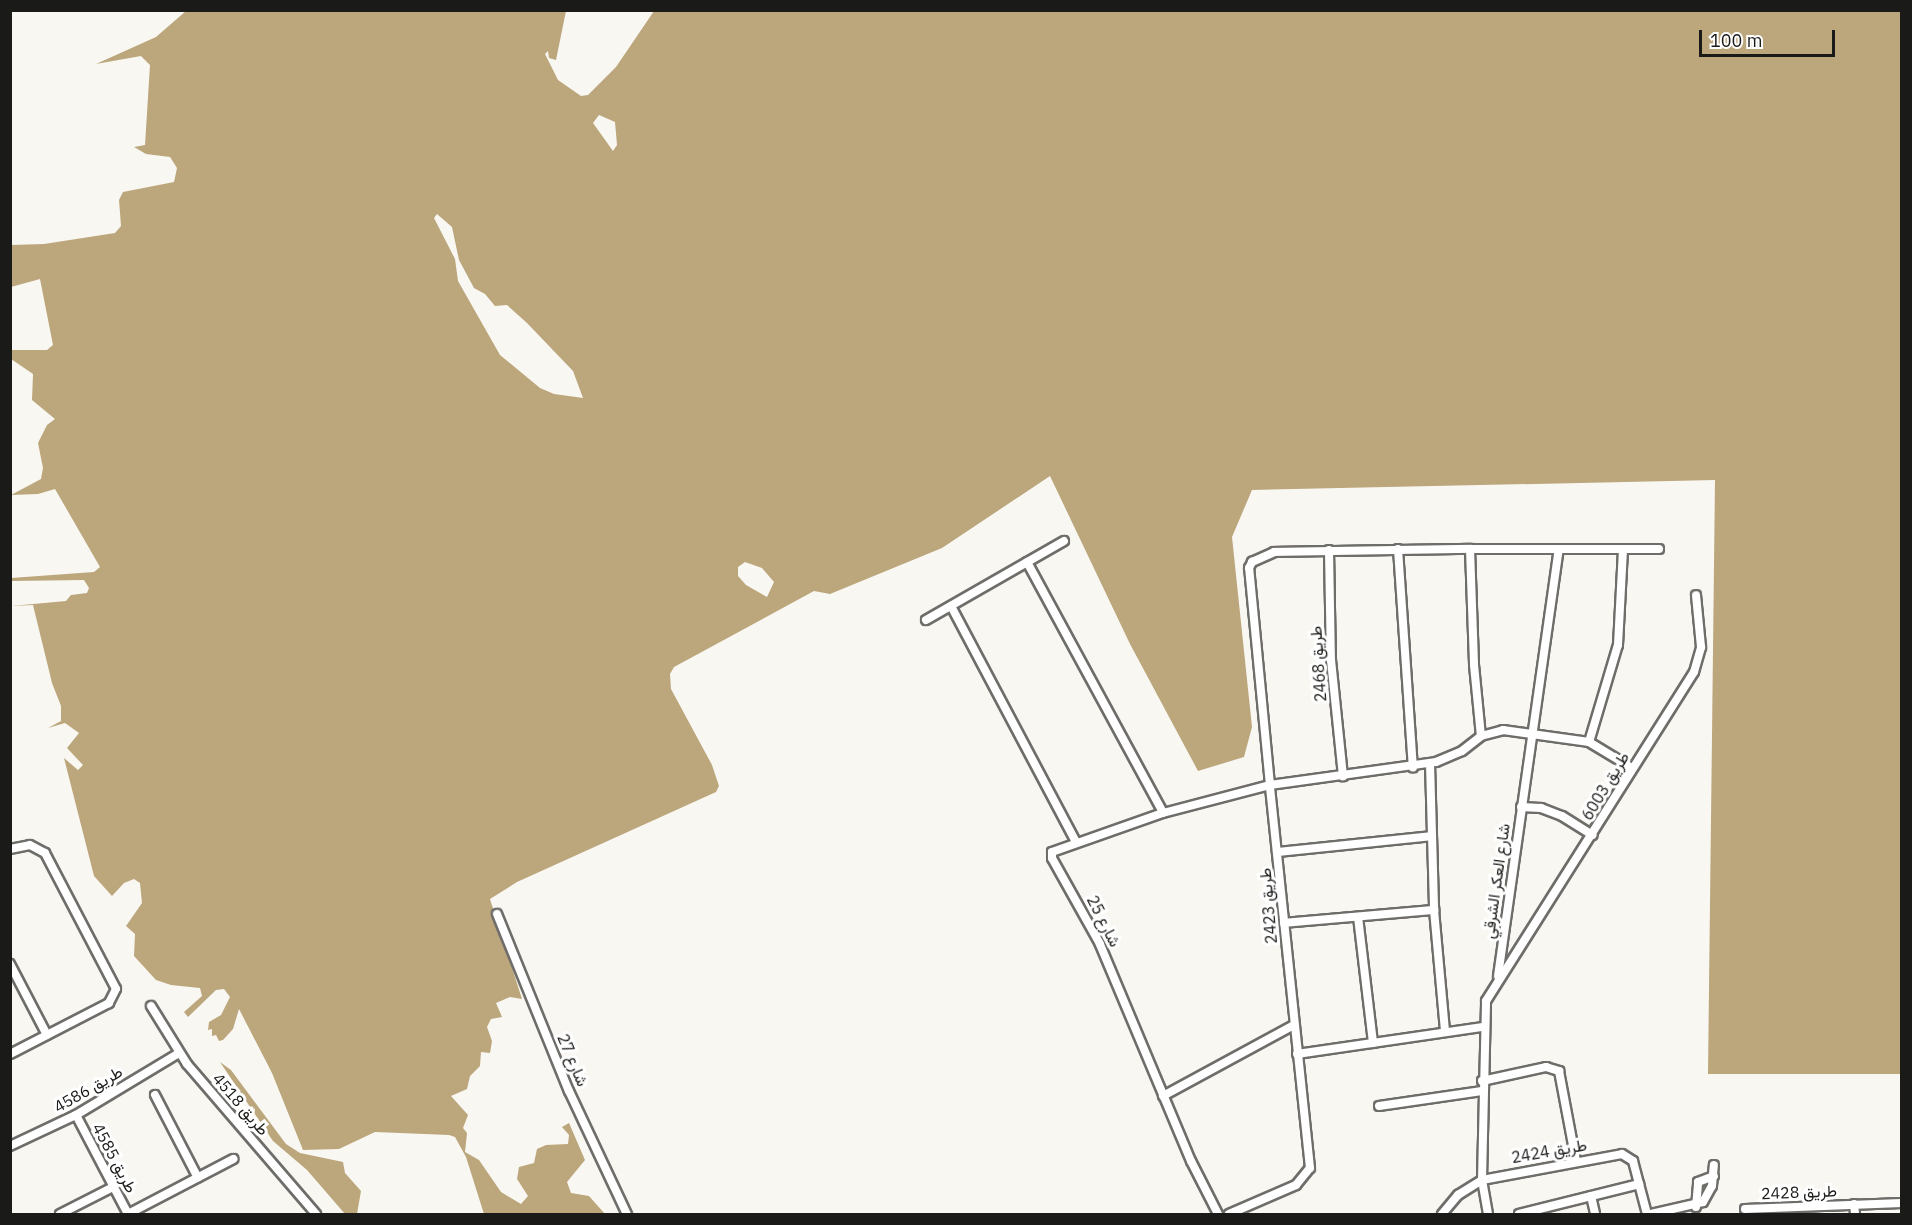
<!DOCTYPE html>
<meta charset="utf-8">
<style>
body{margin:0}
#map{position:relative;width:1912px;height:1225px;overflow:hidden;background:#f9f7f2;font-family:"IBM Plex Sans",Vazirmatn,sans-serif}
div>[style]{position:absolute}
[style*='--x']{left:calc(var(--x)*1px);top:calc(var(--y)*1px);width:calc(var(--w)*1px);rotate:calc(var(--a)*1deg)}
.water>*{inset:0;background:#bca67c}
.roads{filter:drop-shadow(2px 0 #6f6d6a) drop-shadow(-2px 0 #6f6d6a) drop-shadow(0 2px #6f6d6a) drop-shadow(0 -2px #6f6d6a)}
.street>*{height:8px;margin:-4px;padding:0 4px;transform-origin:4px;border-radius:4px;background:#fff}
span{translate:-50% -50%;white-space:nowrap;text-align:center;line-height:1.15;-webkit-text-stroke:6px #fff;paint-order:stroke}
.street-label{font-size:16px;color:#1a1a18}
.frame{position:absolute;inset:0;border:12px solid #1a1a18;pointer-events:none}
.scale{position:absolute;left:1699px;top:30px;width:136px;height:27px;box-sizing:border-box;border:3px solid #1a1a18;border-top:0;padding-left:8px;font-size:18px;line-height:21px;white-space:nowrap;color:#1a1a18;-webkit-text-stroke:4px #fff;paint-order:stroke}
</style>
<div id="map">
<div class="water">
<i style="clip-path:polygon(evenodd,186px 11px,566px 11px,556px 60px,549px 58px,548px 51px,545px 54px,558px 80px,581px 96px,588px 95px,616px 67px,654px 11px,1901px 11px,1901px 1074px,1708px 1074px,1715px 480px,1252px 490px,1232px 537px,1252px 727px,1244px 757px,1198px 771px,1130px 644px,1050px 476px,942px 548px,830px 594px,814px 591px,674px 667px,670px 674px,671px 689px,712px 765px,719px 786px,716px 792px,517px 882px,490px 899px,522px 999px,510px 997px,496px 1003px,502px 1017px,491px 1019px,487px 1027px,492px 1041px,490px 1053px,481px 1052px,480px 1066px,470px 1076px,467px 1089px,451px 1096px,468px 1115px,463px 1128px,467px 1133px,465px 1152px,479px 1160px,501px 1192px,521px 1204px,528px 1196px,517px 1179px,519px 1167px,534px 1163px,537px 1149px,546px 1145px,568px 1144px,569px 1135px,562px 1127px,569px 1123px,585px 1160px,567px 1182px,571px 1193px,589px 1196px,605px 1214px,484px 1214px,466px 1157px,455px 1137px,449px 1135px,375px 1132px,339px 1149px,303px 1150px,272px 1073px,239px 1009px,233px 1029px,223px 1040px,219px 1041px,216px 1035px,212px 1036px,212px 1029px,208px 1030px,209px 1022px,221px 1015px,230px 997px,224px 989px,216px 990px,188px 1017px,184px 1012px,202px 996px,200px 988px,171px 985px,156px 980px,134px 956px,135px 934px,126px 926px,142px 903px,140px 883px,134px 879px,124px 883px,112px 896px,94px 876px,64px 758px,78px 770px,83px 765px,67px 748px,79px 733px,65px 723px,48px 728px,61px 721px,61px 706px,52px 683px,33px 605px,11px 606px,66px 601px,71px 595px,87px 593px,89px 588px,84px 580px,11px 581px,11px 578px,94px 572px,100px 567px,55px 489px,38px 494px,11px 495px,41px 479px,43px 468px,38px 443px,47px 425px,55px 419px,32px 400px,33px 374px,11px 359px,11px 350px,47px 350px,53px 345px,40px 279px,11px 287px,11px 245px,44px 244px,115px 233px,121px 226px,119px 200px,123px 192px,174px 182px,177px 168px,170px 157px,146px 154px,134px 147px,145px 145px,150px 65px,141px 56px,96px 64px,156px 37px,186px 11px,599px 115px,615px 122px,617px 145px,613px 151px,593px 123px,599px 115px,186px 11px,437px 214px,452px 227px,459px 260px,474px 288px,485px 294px,495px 306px,507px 305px,527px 323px,573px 371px,583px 398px,554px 394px,540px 388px,500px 355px,458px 281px,455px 259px,434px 218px,437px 214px,186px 11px,745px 562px,762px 568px,774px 582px,767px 597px,746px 585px,738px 576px,738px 567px,745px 562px)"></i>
<i style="clip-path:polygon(220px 1062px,231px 1070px,286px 1144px,300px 1153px,343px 1162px,345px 1173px,361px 1191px,357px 1214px,345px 1214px,307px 1170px,273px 1141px)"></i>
</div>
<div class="roads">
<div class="street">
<i style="--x:1398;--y:549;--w:219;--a:86.1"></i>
<i style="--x:1470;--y:549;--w:153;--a:0"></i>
<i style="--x:1329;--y:550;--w:110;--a:89"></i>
<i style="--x:1331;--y:660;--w:117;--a:84.1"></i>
<i style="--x:1027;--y:562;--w:285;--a:61.5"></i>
<i style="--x:951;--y:606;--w:267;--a:62.1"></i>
<i style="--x:926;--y:620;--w:159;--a:-29.8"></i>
<i style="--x:1589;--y:742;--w:101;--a:-73.4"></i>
<i style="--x:1618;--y:645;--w:96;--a:-87"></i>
<i style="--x:1623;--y:549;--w:36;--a:0"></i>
<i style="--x:1430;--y:763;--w:147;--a:88.4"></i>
<i style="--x:1434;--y:910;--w:122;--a:84.8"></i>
<i style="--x:1521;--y:807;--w:20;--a:3"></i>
<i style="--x:1541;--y:808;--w:22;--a:21"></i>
<i style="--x:1562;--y:816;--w:36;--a:32"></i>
<i style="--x:10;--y:849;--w:20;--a:-11"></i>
<i style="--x:30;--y:845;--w:17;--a:28"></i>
<i style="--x:45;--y:853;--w:153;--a:62.4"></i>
<i style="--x:116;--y:989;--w:16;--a:117"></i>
<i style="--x:109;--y:1003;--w:111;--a:152.7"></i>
<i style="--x:1277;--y:852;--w:155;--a:-5.9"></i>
<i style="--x:497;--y:914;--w:191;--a:67.9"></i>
<i style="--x:569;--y:1091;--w:136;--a:64.8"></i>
<i style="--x:1358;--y:917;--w:127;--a:83.2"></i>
<i style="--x:1284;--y:923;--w:151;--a:-5"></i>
<i style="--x:10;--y:964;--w:80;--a:62.5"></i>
<i style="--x:1498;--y:976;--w:430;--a:-81.9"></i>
<i style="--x:151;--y:1006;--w:68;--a:58.2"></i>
<i style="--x:187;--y:1064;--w:198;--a:49.3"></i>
<i style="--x:1297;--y:1054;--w:188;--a:-8.3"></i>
<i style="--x:1482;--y:1081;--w:66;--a:-12.3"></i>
<i style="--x:1546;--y:1067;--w:14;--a:17"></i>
<i style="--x:1559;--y:1071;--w:92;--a:79.3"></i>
<i style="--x:155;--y:1095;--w:93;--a:62.6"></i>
<i style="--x:1163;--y:1096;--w:149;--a:-28.5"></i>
<i style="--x:1379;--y:1106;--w:104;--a:-8.3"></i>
<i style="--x:76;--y:1115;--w:112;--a:62.3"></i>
<i style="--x:10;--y:1146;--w:73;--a:-25.2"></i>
<i style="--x:76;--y:1115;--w:120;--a:-31"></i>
<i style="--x:1591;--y:1196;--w:18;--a:77"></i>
<i style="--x:1854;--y:1204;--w:10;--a:84"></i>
<i style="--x:1696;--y:1207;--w:25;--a:-85"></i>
<i style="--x:1698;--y:1182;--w:17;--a:-21"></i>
<i style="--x:1745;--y:1209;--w:157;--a:-2.2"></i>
<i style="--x:60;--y:1214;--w:59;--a:-27"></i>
<i style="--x:128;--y:1214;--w:119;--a:-27.6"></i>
<i style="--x:1218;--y:1214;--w:59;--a:-117"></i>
<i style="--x:1191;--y:1161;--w:235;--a:-112.8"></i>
<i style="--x:1100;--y:944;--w:98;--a:-119.2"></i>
<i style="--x:1052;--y:858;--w:6;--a:-90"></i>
<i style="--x:1052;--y:852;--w:118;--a:-19.4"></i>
<i style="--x:1163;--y:813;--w:111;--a:-14.7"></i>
<i style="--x:1270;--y:785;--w:168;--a:-7.9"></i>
<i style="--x:1436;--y:762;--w:28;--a:-23"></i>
<i style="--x:1462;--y:751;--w:24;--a:-38"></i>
<i style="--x:1481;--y:736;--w:23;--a:-15"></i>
<i style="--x:1503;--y:730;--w:87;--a:7.9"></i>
<i style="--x:1589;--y:742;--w:50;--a:31.2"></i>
<i style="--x:1229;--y:1214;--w:73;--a:-23.4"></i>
<i style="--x:1296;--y:1185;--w:22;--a:-51"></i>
<i style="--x:1310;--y:1168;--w:385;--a:-96"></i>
<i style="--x:1270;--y:785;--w:218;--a:-95.5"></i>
<i style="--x:1249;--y:568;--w:7;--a:-63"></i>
<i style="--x:1252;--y:562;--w:24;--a:-24"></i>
<i style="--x:1274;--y:552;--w:196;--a:-0.9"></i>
<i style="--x:1470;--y:549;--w:116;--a:88"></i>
<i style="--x:1474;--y:665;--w:71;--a:84.4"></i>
<i style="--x:1442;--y:1214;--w:25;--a:-50"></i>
<i style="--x:1458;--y:1195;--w:28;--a:-32"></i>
<i style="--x:1482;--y:1180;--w:142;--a:-10.5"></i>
<i style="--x:1622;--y:1154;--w:13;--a:32"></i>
<i style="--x:1633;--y:1161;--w:55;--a:75.2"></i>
<i style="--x:1488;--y:1214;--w:35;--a:-100"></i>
<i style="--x:1482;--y:1180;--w:179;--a:-88.7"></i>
<i style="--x:1486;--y:1001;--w:389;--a:-57.7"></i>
<i style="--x:1694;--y:672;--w:26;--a:-74"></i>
<i style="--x:1701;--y:647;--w:52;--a:-95.5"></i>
<i style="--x:1519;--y:1214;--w:124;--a:-14"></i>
<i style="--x:1651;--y:1214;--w:53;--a:-13"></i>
<i style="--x:1703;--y:1202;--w:18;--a:-61"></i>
<i style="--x:1712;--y:1186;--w:21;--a:-85"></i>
</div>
</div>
<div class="street-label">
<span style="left:1318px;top:664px;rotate:-94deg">طريق 2468</span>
<span style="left:1605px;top:786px;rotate:-59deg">طريق 6003</span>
<span style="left:1496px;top:881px;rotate:-82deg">شارع العكر الشرقي</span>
<span style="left:1268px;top:906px;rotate:-95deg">طريق 2423</span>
<span style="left:1104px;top:921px;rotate:63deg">شارع 25</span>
<span style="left:573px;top:1060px;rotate:67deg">شارع 27</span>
<span style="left:88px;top:1089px;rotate:-30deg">طريق 4586</span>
<span style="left:241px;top:1104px;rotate:49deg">طريق 4518</span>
<span style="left:1549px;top:1151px;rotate:-10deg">طريق 2424</span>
<span style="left:115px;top:1158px;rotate:62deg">طريق 4585</span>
<span style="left:1799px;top:1192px;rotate:-2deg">طريق 2428</span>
</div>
<div class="frame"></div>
<div class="scale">100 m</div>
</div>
